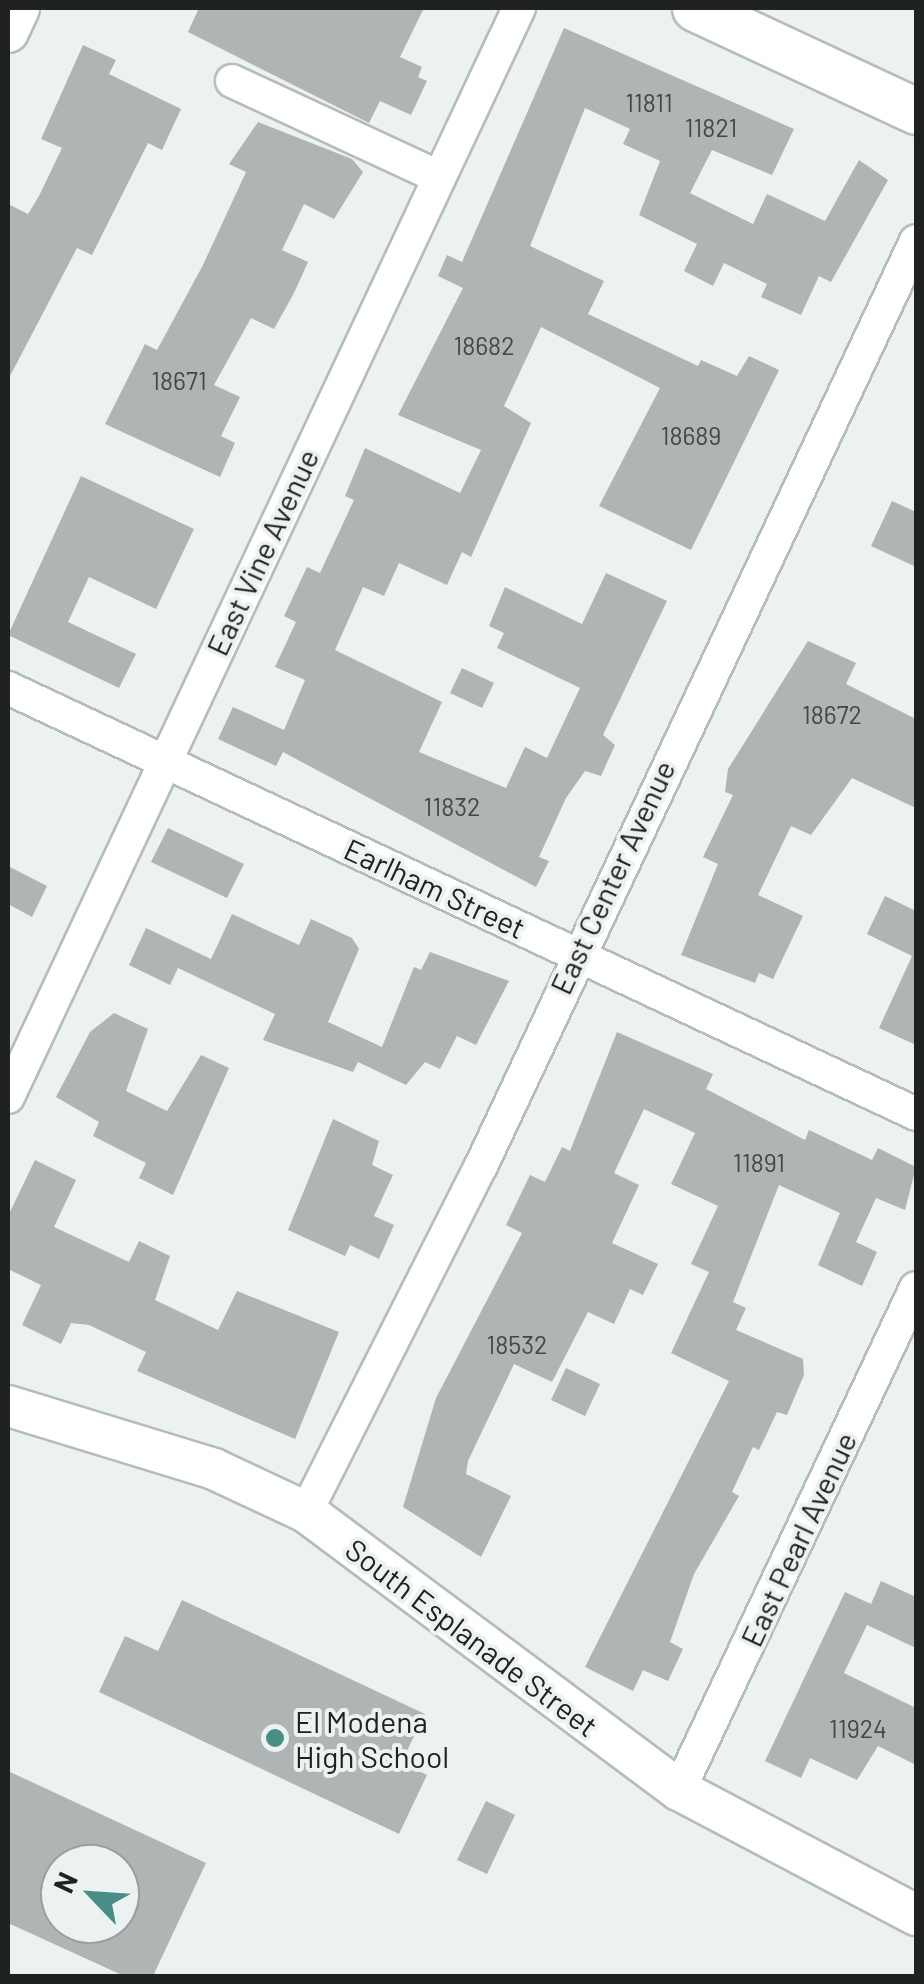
<!DOCTYPE html>
<style>
body{margin:0}
#map{position:relative;width:924px;height:1984px;overflow:hidden;background:#ecf2f1;font-family:Barlow,sans-serif}
div>[style]{position:absolute}
[style*='--x']{left:calc(var(--x)*1px);top:calc(var(--y)*1px);width:calc(var(--w)*1px);rotate:calc(var(--a)*1deg)}
.building>*{inset:0;background:#afb5b4}
.roads{filter:drop-shadow(2px 0 #b6bcbb) drop-shadow(-2px 0 #b6bcbb) drop-shadow(0 2px #b6bcbb) drop-shadow(0 -2px #b6bcbb)}
.minor>*{height:32px;margin:-16px;padding:0 16px;transform-origin:16px;border-radius:16px;background:#fff}
.tertiary>*{height:40px;margin:-20px;padding:0 20px;transform-origin:20px;border-radius:20px;background:#fff}
.secondary>*{height:45px;margin:-22.5px;padding:0 22.5px;transform-origin:22.5px;border-radius:22.5px;background:#fff}
.dots>*{width:28px;height:28px;translate:-50% -50%;box-sizing:border-box;border:5px solid #ecf2f1;border-radius:50%}
span{translate:-50% -50%;white-space:nowrap;text-align:center;line-height:1.15;-webkit-text-stroke:8px #ecf2f1;paint-order:stroke}
.number-label{font-size:25px;color:#444746}
.number-label span{-webkit-text-stroke-width:0}
.street-label{font-size:30px;color:#202221}
.poi-label{font-size:30px;color:#202221}
.left{translate:0 -50%;text-align:left}
.frame{position:absolute;inset:0;border:10px solid #202221;pointer-events:none}
.north{position:absolute;left:40px;top:1844px;width:100px;height:100px;box-sizing:border-box;background:#ecf2f1;border:2px solid #9a9f9e;border-radius:50%;rotate:295deg;font-size:28px;font-weight:700;line-height:40px;text-align:center;color:#202221}
.north::after{content:'';display:block;margin:auto;width:35px;height:45px;background:#488e86;clip-path:polygon(50% 0,100% 100%,50% 72%,0 100%)}
</style>
<div id="map">
<div class="building">
<i style="clip-path:polygon(199px 8px,424px 8px,400px 57px,422px 67px,418px 77px,427px 81px,411px 115px,380px 101px,369px 123px,188px 32px)"></i>
<i style="clip-path:polygon(564px 28px,794px 129px,772px 175px,712px 150px,690px 193px,753px 224px,767px 194px,825px 221px,859px 160px,888px 180px,831px 282px,819px 276px,801px 315px,761px 297px,767px 284px,724px 263px,713px 286px,684px 271px,697px 244px,639px 215px,660px 161px,623px 144px,630px 129px,585px 108px,530px 246px,604px 281px,588px 314px,698px 366px,701px 360px,737px 376px,749px 356px,779px 370px,691px 550px,599px 506px,660px 388px,541px 327px,504px 406px,531px 423px,471px 557px,462px 552px,447px 585px,399px 563px,384px 596px,363px 587px,335px 650px,442px 702px,419px 752px,506px 788px,525px 747px,547px 758px,580px 688px,497px 648px,504px 633px,489px 626px,505px 587px,582px 624px,606px 573px,667px 601px,603px 735px,615px 745px,601px 776px,585px 771px,566px 798px,539px 857px,549px 861px,536px 887px,283px 752px,276px 766px,218px 739px,233px 707px,284px 730px,305px 680px,275px 667px,296px 622px,284px 616px,307px 567px,320px 573px,354px 500px,345px 496px,365px 448px,460px 493px,481px 450px,398px 415px,463px 288px,438px 276px,447px 255px,462px 262px)"></i>
<i style="clip-path:polygon(83px 45px,116px 60px,109px 74px,181px 109px,162px 150px,148px 143px,92px 255px,77px 248px,8px 380px,8px 204px,28px 214px,39px 196px,62px 148px,41px 139px)"></i>
<i style="clip-path:polygon(258px 122px,352px 159px,363px 172px,334px 219px,304px 204px,282px 250px,308px 262px,294px 293px,274px 329px,251px 318px,214px 385px,240px 397px,221px 436px,235px 443px,220px 477px,105px 424px,145px 344px,157px 350px,203px 265px,246px 172px,229px 164px)"></i>
<i style="clip-path:polygon(81px 476px,194px 529px,156px 609px,89px 577px,68px 622px,136px 654px,119px 688px,8px 635px)"></i>
<i style="clip-path:polygon(892px 501px,916px 512px,916px 567px,871px 546px)"></i>
<i style="clip-path:polygon(808px 641px,856px 663px,846px 684px,916px 719px,916px 808px,852px 778px,811px 835px,791px 826px,758px 895px,803px 916px,773px 979px,759px 973px,755px 983px,681px 955px,718px 864px,703px 857px,733px 795px,725px 792px,728px 769px)"></i>
<i style="clip-path:polygon(462px 668px,494px 683px,482px 708px,450px 693px)"></i>
<i style="clip-path:polygon(168px 828px,244px 864px,227px 898px,151px 862px)"></i>
<i style="clip-path:polygon(8px 866px,47px 886px,32px 917px,8px 904px)"></i>
<i style="clip-path:polygon(885px 896px,916px 911px,916px 1045px,879px 1028px,912px 956px,867px 934px)"></i>
<i style="clip-path:polygon(232px 914px,299px 945px,311px 919px,352px 938px,359px 949px,328px 1022px,382px 1047px,414px 967px,421px 970px,430px 952px,509px 981px,476px 1045px,457px 1036px,440px 1069px,425px 1062px,406px 1085px,358px 1062px,353px 1072px,263px 1040px,275px 1014px,178px 968px,170px 985px,129px 965px,146px 928px,211px 959px)"></i>
<i style="clip-path:polygon(114px 1013px,148px 1029px,126px 1091px,167px 1111px,201px 1055px,229px 1068px,173px 1195px,139px 1178px,146px 1163px,93px 1136px,99px 1122px,56px 1097px,90px 1032px)"></i>
<i style="clip-path:polygon(617px 1032px,713px 1074px,706px 1089px,805px 1140px,809px 1130px,872px 1160px,878px 1148px,916px 1167px,905px 1210px,876px 1198px,856px 1242px,877px 1252px,862px 1286px,818px 1265px,840px 1213px,779px 1185px,733px 1302px,746px 1308px,736px 1330px,803px 1359px,804px 1375px,787px 1415px,777px 1412px,759px 1450px,753px 1447px,732px 1492px,739px 1496px,694px 1574px,670px 1642px,683px 1649px,668px 1681px,643px 1670px,633px 1691px,585px 1667px,729px 1381px,671px 1353px,709px 1272px,691px 1264px,718px 1206px,671px 1184px,695px 1133px,644px 1109px,614px 1173px,639px 1185px,612px 1243px,658px 1264px,643px 1295px,630px 1289px,614px 1324px,588px 1312px,552px 1382px,514px 1364px,468px 1461px,466px 1474px,511px 1496px,481px 1557px,403px 1507px,436px 1398px,522px 1233px,506px 1225px,530px 1175px,545px 1182px,562px 1147px,570px 1151px)"></i>
<i style="clip-path:polygon(333px 1119px,379px 1141px,372px 1165px,393px 1175px,374px 1216px,394px 1225px,379px 1259px,350px 1245px,345px 1256px,288px 1230px)"></i>
<i style="clip-path:polygon(35px 1160px,76px 1180px,54px 1227px,129px 1262px,139px 1241px,170px 1256px,155px 1300px,218px 1330px,237px 1291px,339px 1332px,295px 1439px,137px 1371px,146px 1352px,89px 1325px,71px 1323px,61px 1344px,22px 1325px,41px 1285px,8px 1269px,8px 1216px)"></i>
<i style="clip-path:polygon(566px 1368px,600px 1384px,585px 1416px,551px 1400px)"></i>
<i style="clip-path:polygon(881px 1581px,916px 1597px,916px 1648px,867px 1625px,844px 1673px,916px 1708px,916px 1765px,878px 1746px,857px 1780px,810px 1758px,801px 1778px,765px 1761px,845px 1592px,871px 1604px)"></i>
<i style="clip-path:polygon(182px 1600px,425px 1714px,401px 1763px,427px 1775px,399px 1834px,99px 1692px,125px 1636px,158px 1651px)"></i>
<i style="clip-path:polygon(evenodd,8px 1771px,206px 1863px,153px 1976px,124px 1976px,8px 1923px,8px 1771px,60px 1864px,120px 1864px,120px 1924px,60px 1924px,60px 1864px)"></i>
<i style="clip-path:polygon(486px 1801px,515px 1815px,487px 1874px,457px 1860px)"></i>
</div>
<div class="roads">
<div class="minor">
<i style="--x:232;--y:81;--w:228;--a:24.9"></i>
<i style="--x:8;--y:688;--w:1003;--a:25.13"></i>
<i style="--x:8;--y:1097;--w:1203;--a:-64.86"></i>
<i style="--x:306;--y:1512;--w:388;--a:-63.2"></i>
<i style="--x:481;--y:1166;--w:1022;--a:-64.81"></i>
<i style="--x:679;--y:1790;--w:555;--a:-64.73"></i>
</div>
<div class="tertiary">
<i style="--x:8;--y:32;--w:26;--a:-65"></i>
<i style="--x:8;--y:1406;--w:215;--a:17"></i>
<i style="--x:214;--y:1469;--w:102;--a:25.1"></i>
<i style="--x:306;--y:1512;--w:465;--a:36.7"></i>
<i style="--x:679;--y:1790;--w:268;--a:27.8"></i>
</div>
<div class="secondary">
<i style="--x:695;--y:8;--w:244;--a:25"></i>
</div>
</div>
<div class="dots">
<i style="left:275px;top:1738px;background:#488e86"></i>
</div>
<div class="number-label">
<span style="left:649px;top:102px">11811</span>
<span style="left:711px;top:127px">11821</span>
<span style="left:484px;top:345px">18682</span>
<span style="left:179px;top:380px">18671</span>
<span style="left:691px;top:435px">18689</span>
<span style="left:832px;top:714px">18672</span>
<span style="left:452px;top:806px">11832</span>
<span style="left:759px;top:1162px">11891</span>
<span style="left:517px;top:1344px">18532</span>
<span style="left:858px;top:1728px">11924</span>
</div>
<div class="street-label">
<span style="left:262px;top:552px;rotate:-65deg">East Vine Avenue</span>
<span style="left:612px;top:877px;rotate:-65deg">East Center Avenue</span>
<span style="left:435px;top:888px;rotate:25deg">Earlham Street</span>
<span style="left:798px;top:1539px;rotate:-65deg">East Pearl Avenue</span>
<span style="left:472px;top:1637px;rotate:37deg">South Esplanade Street</span>
</div>
<div class="poi-label">
<span class="left" style="left:295px;top:1738px">El Modena<br>High School</span>
</div>
<div class="frame"></div>
<div class="north">N</div>
</div>
